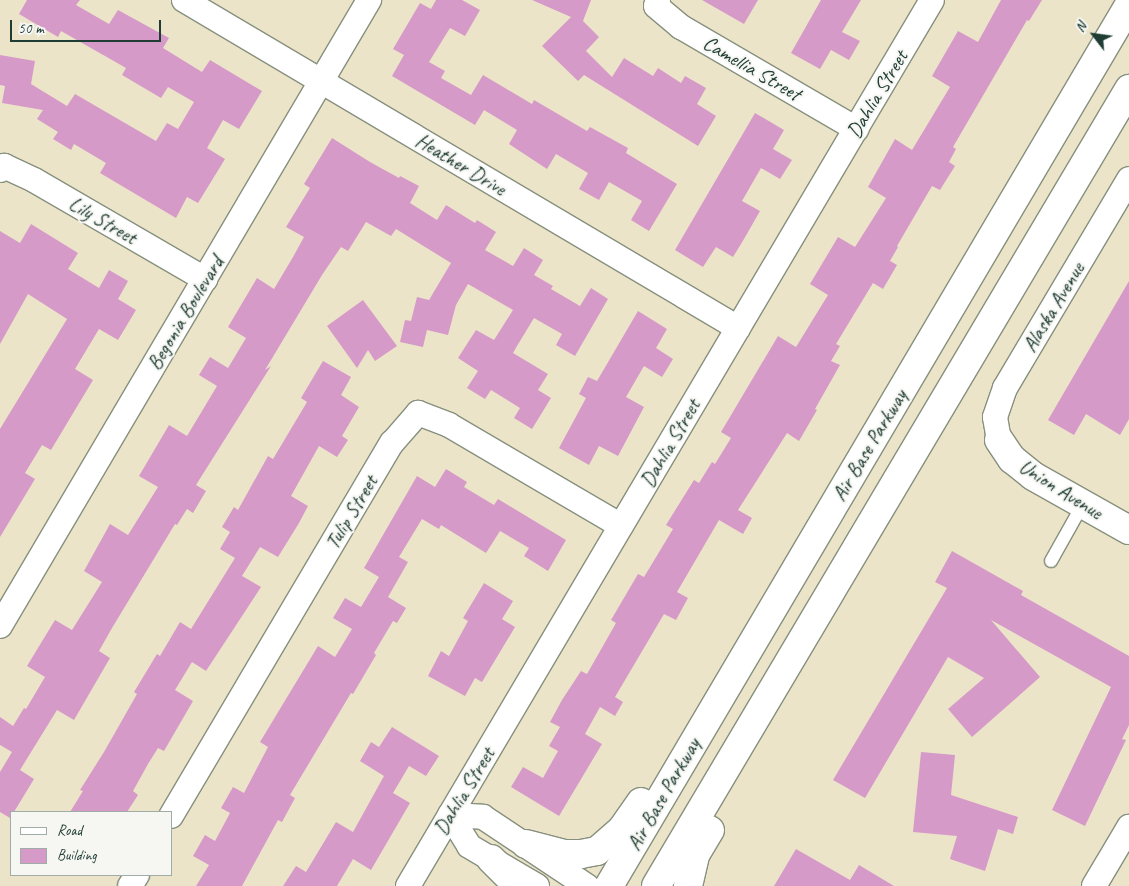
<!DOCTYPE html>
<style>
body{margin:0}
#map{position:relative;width:1129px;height:886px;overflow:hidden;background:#ece4c8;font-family:Caveat,sans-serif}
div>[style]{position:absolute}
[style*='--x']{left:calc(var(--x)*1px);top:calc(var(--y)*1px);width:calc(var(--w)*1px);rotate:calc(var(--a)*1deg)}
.building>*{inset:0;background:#d69ac9}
.roads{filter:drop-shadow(1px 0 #86907e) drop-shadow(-1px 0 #86907e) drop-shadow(0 1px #86907e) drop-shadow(0 -1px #86907e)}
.service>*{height:12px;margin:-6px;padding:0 6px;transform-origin:6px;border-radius:6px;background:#fff}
.minor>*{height:24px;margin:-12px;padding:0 12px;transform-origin:12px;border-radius:12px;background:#fff}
.tertiary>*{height:28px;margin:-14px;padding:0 14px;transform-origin:14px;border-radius:14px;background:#fff}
.primary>*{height:28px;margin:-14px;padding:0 14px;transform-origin:14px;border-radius:14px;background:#fff}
span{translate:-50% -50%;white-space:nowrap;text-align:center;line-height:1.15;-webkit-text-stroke:4px #f6f6f2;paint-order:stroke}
.street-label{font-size:21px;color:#1f3d34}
.legend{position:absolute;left:10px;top:811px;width:162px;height:65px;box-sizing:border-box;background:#f6f6f2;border:1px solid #a0aca6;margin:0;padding:6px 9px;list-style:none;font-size:15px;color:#1f3d34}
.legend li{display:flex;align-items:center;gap:10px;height:25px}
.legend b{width:25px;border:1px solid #a0aca6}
.north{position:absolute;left:1069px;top:10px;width:50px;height:50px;-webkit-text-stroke:4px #f6f6f2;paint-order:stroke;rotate:300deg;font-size:14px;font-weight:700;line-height:20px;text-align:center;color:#1f3d34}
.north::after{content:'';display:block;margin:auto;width:18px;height:22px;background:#1f3d34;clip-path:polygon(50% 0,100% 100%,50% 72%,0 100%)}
.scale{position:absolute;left:10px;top:20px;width:151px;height:22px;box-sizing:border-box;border:2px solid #1f3d34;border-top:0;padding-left:6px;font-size:15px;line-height:18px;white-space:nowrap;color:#1f3d34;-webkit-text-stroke:4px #f6f6f2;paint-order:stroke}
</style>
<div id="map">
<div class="building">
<i style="clip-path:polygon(27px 0,80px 0,76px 5px,109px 24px,118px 10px,169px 38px,163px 48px,202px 72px,210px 60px,262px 91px,239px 129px,223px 120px,207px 148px,225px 159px,198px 203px,187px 197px,176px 218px,100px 173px,106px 163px,74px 144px,71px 150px,53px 139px,58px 132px,37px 119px,43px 110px,2px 103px,5px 86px,0 85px,0 55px,35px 61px,31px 84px,67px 106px,75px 94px,156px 141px,167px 123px,178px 129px,194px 102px,168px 87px,161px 98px,122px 75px,126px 68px,61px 31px,58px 37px,19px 14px)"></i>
<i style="clip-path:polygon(436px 0,462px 0,480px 10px,465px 36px,450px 28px,429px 62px,445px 71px,441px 78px,471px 95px,483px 75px,532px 104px,534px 100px,587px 131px,590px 127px,628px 148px,626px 153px,677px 184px,649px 231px,631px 220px,642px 201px,609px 182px,599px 200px,579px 189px,588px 173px,556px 154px,547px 169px,509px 144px,517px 130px,484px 110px,475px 125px,392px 76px,404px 55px,393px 49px,420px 3px,431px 9px)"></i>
<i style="clip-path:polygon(532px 0,591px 0,583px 21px,599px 37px,586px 51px,612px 77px,624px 58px,653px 76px,658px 68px,681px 83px,685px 76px,706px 88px,697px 104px,716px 116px,698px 146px,584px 75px,578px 81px,542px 46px,571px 17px)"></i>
<i style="clip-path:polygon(702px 0,758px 0,744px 24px)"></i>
<i style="clip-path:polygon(821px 0,861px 0,842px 32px,860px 41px,849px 60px,831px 50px,820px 69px,791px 53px)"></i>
<i style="clip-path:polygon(1001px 0,1042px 0,1029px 21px,1027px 20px,953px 147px,956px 149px,949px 162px,955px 166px,940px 190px,932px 186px,897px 246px,898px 247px,890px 261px,897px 265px,883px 289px,873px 283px,836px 344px,840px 346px,831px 361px,840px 365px,815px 409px,817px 410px,799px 441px,787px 433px,738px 510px,752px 518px,743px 534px,719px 520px,677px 592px,688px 598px,676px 620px,664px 614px,615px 697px,623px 702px,615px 716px,600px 707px,585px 734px,602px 744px,559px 816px,511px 787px,523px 767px,543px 778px,558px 751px,549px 746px,560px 727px,550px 722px,562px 700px,581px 671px,587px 674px,616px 623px,611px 620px,638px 574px,644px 577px,673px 529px,666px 525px,694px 480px,699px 483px,712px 462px,715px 464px,731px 438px,721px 432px,778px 336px,796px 347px,828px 295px,810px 284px,838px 237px,855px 247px,886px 198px,868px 187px,895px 139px,912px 150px,950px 87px,932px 76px,958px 31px,978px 42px)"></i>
<i style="clip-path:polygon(755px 113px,784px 130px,773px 149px,792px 160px,780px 179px,761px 168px,742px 201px,760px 211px,744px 239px,733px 257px,716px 247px,703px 267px,675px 250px)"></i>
<i style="clip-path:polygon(332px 138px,370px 162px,399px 178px,400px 176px,419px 186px,410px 203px,437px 220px,446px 205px,475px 223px,477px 220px,496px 232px,485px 250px,513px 266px,524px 248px,543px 260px,534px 275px,553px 286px,551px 289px,580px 306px,591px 288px,608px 299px,575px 356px,556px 345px,562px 334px,534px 318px,517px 346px,513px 353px,548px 374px,538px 390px,551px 398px,532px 429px,514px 418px,520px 408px,491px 390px,485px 399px,467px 388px,478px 371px,458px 358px,476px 330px,494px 340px,513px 310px,468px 284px,456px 305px,448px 335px,427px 330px,423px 347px,400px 342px,405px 320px,411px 321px,417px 297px,429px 300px,451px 263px,396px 229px,391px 236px,366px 222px,348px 251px,341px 247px,322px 275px,265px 370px,271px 366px,196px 485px,206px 491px,193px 513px,187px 509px,177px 525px,175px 524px,112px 628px,99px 651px,110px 658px,74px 720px,57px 710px,20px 770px,34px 779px,14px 812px,11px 812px,10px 818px,0 812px,0 772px,12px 752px,0 745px,0 717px,13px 726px,24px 708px,26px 709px,45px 677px,27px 666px,55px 620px,72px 630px,102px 582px,84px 571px,110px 524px,128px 535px,158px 487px,139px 476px,169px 425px,187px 436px,217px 386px,199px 375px,210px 357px,228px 368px,246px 338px,228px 327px,257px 278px,274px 289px,293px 257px,304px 237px,286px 227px,310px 188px,304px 184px)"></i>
<i style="clip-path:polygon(31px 224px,78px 253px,68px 269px,99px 288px,109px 270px,128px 281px,118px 299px,136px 310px,118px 340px,99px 329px,75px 369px,93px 380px,51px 450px,42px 445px,25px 473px,35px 479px,0 537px,0 429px,67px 319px,28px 294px,0 344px,0 231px,20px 243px)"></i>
<i style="clip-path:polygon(1129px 281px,1129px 419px,1120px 435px,1086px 414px,1074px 435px,1048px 420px)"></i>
<i style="clip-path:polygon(363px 300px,397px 346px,375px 361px,368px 350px,357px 368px,327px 326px)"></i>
<i style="clip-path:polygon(638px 311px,667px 329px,656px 348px,673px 359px,662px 377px,644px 366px,626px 397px,644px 407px,618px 456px,599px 446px,589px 465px,559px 448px,586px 398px,579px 394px,588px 377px,597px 381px)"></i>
<i style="clip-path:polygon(323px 361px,351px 377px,341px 395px,359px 407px,342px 436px,348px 440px,337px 457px,319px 446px,291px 496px,308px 506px,299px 523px,278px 557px,260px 547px,242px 576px,261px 587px,206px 671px,192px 662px,175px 690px,193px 701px,164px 751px,158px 748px,148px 764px,133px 791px,138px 795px,127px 812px,70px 812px,83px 791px,80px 790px,104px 752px,137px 694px,134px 692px,157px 654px,160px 656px,180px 622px,191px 629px,235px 558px,220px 549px,230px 532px,222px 527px,234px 507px,238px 510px,268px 456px,273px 459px,307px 402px,301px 398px)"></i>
<i style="clip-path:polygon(446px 469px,467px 482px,464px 487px,494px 505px,498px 499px,566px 540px,548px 571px,524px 556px,529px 548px,500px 531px,486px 553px,441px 525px,439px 529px,422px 519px,399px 557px,408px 562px,388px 597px,406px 608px,397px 623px,393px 621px,374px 653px,376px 655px,353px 694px,351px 693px,290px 795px,295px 798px,282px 822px,278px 820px,242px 886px,196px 886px,209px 865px,193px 856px,205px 835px,215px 841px,230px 813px,221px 808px,233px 787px,244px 793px,268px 747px,260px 742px,318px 646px,335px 657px,352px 629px,333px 618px,345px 598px,361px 607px,379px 577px,364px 568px,417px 476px,435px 487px)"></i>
<i style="clip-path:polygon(952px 551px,1023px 591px,1021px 595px,1129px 656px,1129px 725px,1122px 739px,1126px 740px,1085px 826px,1052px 810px,1111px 687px,991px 620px,1040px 677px,972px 737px,948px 709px,984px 678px,948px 657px,865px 798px,833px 780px,947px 588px,935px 582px)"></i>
<i style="clip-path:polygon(484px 583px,513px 601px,502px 619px,515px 627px,482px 682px,475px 678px,465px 696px,428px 676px,441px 651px,449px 656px,468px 621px,463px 618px)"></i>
<i style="clip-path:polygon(392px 727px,439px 756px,426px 776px,409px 766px,393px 793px,410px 803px,371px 870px,353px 859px,337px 886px,283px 886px,296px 866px,306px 872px,336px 822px,353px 832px,384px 776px,360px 761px,371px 742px,379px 747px)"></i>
<i style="clip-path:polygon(921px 752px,955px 755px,951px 795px,1018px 817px,1013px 834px,998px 829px,985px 871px,950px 859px,957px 836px,913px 832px)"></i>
<i style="clip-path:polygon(796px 849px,850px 880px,859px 865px,894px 886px,774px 886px)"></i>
</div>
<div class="roads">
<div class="service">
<i style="--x:1051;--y:561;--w:65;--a:-60.7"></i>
</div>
<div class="minor">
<i style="--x:184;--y:0;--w:644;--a:30.63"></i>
<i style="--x:658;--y:0;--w:6;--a:108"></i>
<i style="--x:656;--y:6;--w:33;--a:40"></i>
<i style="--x:681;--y:27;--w:203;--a:30.2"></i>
<i style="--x:0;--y:170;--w:6;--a:-45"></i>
<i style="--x:4;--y:166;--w:33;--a:25"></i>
<i style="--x:34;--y:180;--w:198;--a:30.1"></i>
<i style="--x:999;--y:440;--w:23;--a:-100"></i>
<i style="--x:995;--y:417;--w:31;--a:-71"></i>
<i style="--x:1005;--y:388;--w:243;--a:-59.3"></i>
<i style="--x:0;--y:626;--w:727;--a:-59.48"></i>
<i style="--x:450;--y:815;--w:33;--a:3"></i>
<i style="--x:483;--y:817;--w:125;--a:33.6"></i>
<i style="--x:450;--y:815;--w:36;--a:58"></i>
<i style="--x:469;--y:846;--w:79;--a:30.5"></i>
<i style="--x:171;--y:816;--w:434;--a:-59.4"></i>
<i style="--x:392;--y:443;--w:40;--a:-49"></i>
<i style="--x:418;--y:413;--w:33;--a:21"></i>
<i style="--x:449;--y:425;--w:199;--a:30.4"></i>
<i style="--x:130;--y:886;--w:13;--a:-58"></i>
<i style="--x:408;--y:886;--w:1029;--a:-59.4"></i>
<i style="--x:1094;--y:886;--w:69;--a:-59.3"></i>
</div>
<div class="tertiary">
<i style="--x:999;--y:440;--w:23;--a:56"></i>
<i style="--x:1012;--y:459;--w:27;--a:39"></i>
<i style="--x:1033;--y:476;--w:110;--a:29.4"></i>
</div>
<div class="primary">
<i style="--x:526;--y:844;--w:40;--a:14.4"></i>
<i style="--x:565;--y:854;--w:16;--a:0"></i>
<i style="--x:581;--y:854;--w:16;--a:-11"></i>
<i style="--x:597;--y:851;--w:33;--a:-41"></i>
<i style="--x:622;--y:829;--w:33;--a:-55"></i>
<i style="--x:491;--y:859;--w:38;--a:45"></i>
<i style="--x:609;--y:886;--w:1023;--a:-59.45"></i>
<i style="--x:656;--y:886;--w:927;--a:-59.31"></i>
<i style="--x:688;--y:886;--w:32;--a:-77"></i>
<i style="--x:695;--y:855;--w:29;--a:-59"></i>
</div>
</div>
<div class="street-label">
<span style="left:752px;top:68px;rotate:30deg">Camellia Street</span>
<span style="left:877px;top:94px;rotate:-59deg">Dahlia Street</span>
<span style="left:461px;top:164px;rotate:31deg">Heather Drive</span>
<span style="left:103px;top:220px;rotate:30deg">Lily Street</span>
<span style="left:1053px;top:307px;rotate:-59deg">Alaska Avenue</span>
<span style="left:185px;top:313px;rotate:-59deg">Begonia Boulevard</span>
<span style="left:670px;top:443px;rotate:-60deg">Dahlia Street</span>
<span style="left:869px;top:445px;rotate:-59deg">Air Base Parkway</span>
<span style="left:1061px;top:489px;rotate:32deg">Union Avenue</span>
<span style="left:351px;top:512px;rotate:-59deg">Tulip Street</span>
<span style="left:464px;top:791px;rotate:-59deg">Dahlia Street</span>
<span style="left:663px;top:794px;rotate:-60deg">Air Base Parkway</span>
</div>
<ul class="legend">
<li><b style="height:6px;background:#fff"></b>Road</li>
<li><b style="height:14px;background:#d69ac9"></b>Building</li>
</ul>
<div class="north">N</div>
<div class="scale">50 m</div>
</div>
